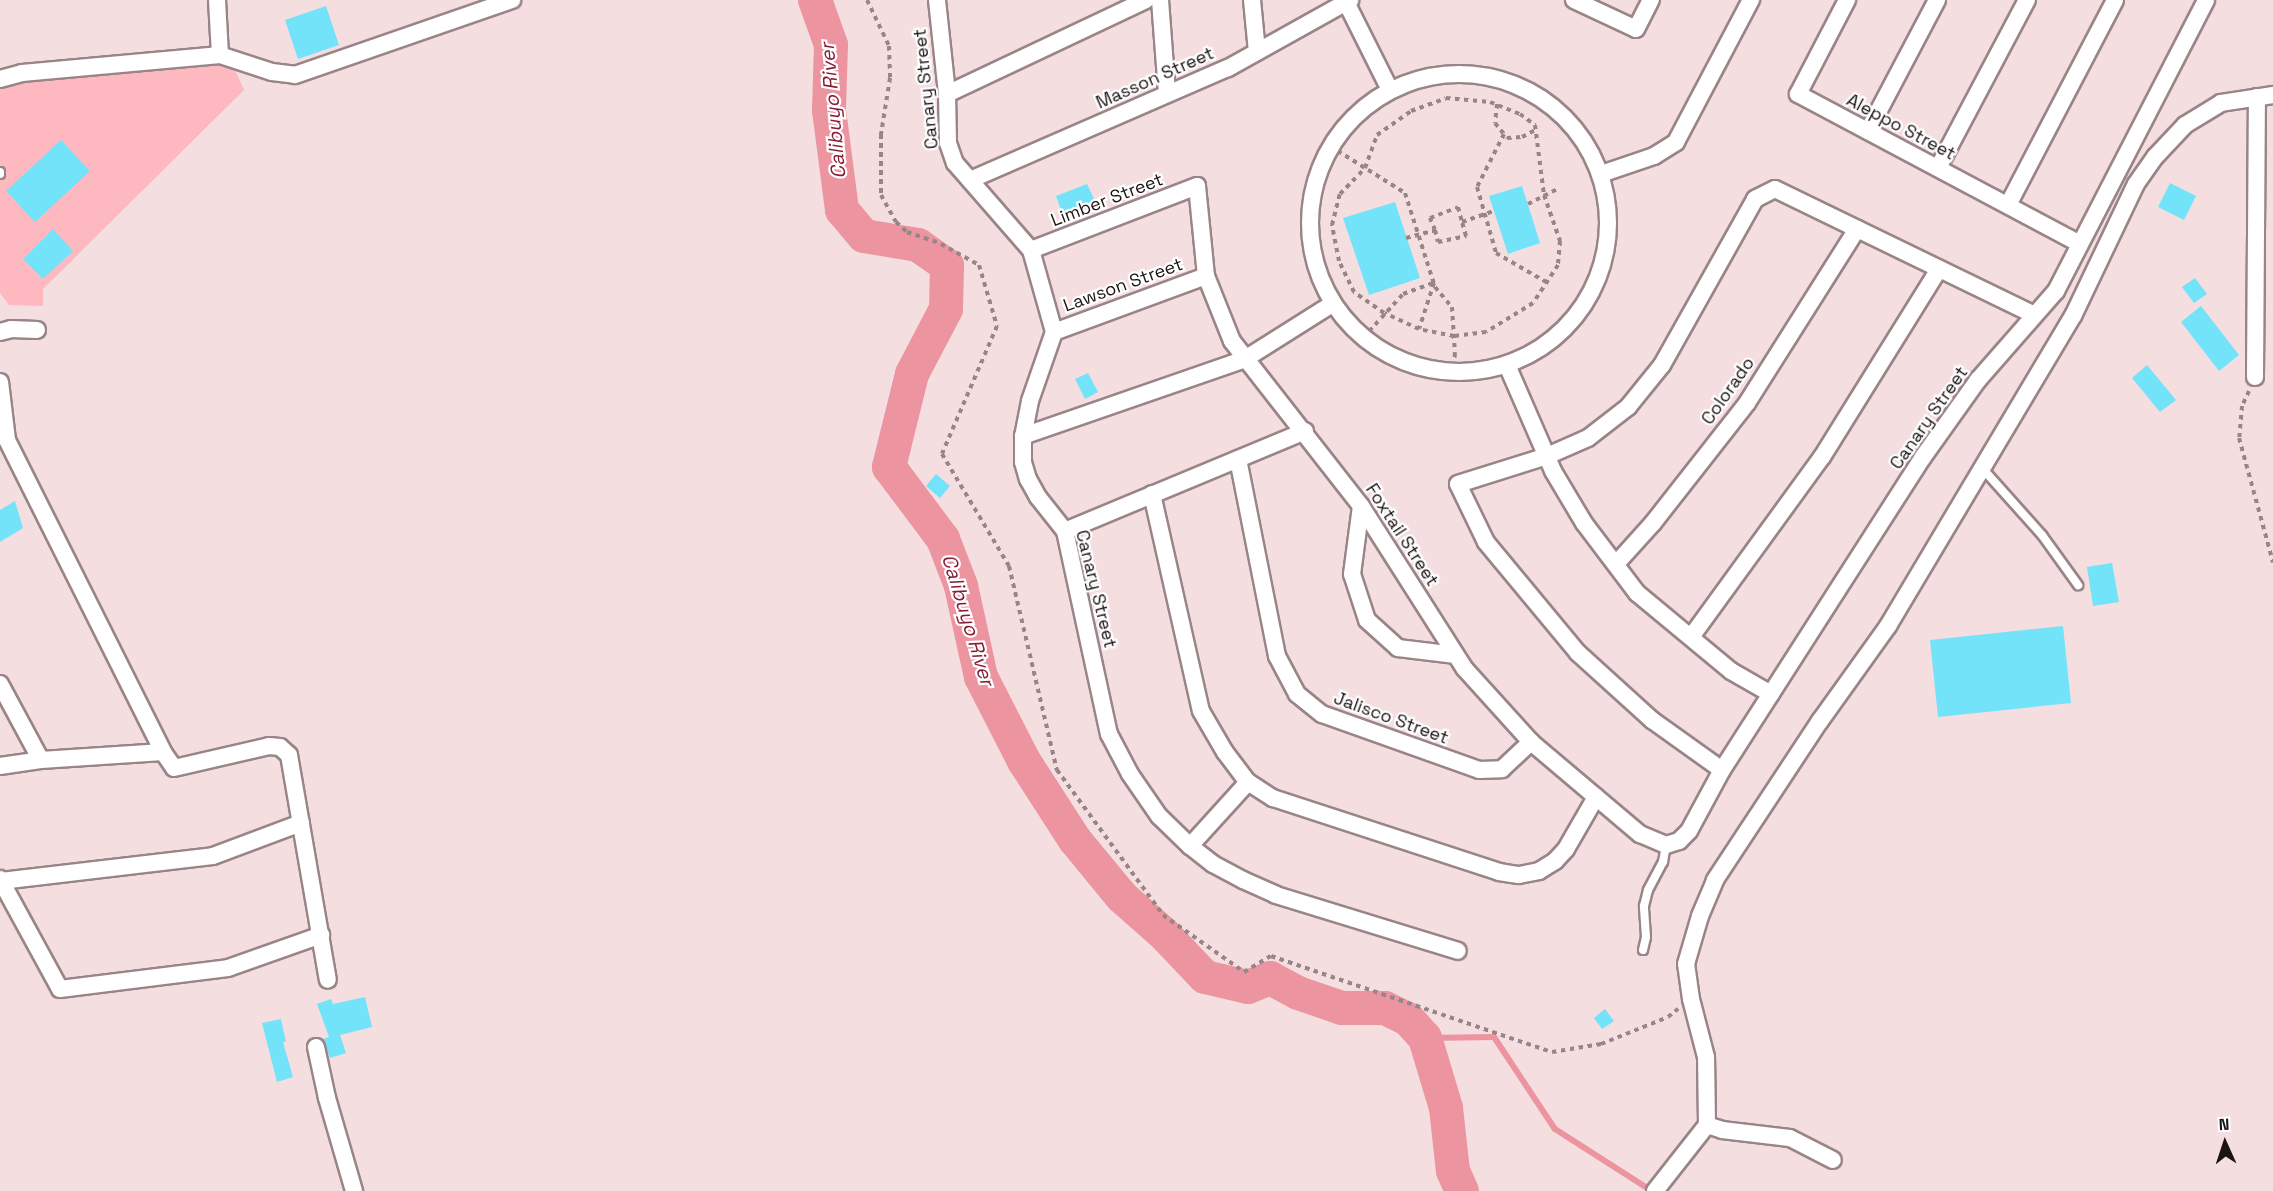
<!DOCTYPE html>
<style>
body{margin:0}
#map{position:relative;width:2273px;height:1191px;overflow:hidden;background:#f4dee0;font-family:"Space Grotesk",sans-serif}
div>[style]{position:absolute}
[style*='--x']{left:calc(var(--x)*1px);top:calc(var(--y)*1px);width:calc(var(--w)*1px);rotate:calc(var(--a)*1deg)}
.green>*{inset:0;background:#feb8bf}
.stream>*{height:6px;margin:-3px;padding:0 3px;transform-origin:3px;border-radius:3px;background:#ec949f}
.river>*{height:34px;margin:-17px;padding:0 17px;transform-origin:17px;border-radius:17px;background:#ec949f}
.building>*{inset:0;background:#73e3f9}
.path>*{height:4px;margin-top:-2px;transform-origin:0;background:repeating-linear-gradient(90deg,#968688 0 4.5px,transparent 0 9px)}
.roads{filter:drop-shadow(2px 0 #998587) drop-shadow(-2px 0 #998587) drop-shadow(0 2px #998587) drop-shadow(0 -2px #998587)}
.lane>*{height:8px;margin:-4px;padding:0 4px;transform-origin:4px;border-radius:4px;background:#fff}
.street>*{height:16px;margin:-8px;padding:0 8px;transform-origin:8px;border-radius:8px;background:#fff}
.street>.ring{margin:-8px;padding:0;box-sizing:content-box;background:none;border:16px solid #fff;border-radius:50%}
span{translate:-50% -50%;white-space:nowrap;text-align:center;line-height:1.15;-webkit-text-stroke:4.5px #fff;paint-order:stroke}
.street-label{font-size:18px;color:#1b1314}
.water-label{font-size:20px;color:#841e37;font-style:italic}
.north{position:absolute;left:2195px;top:1113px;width:60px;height:60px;-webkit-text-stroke:4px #fff;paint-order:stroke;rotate:357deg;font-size:16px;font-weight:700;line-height:24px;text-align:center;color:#1b1314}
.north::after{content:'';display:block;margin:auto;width:21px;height:27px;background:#1b1314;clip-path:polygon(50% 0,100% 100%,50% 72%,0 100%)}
</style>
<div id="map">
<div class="green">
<i style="clip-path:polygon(209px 62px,235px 70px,244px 90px,43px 289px,43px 306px,9px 305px,0 293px,0 81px)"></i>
</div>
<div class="stream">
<i style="--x:1425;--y:1038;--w:69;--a:-0.8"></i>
<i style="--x:1494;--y:1037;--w:110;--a:56.5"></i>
<i style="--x:1555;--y:1129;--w:115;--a:32.6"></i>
</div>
<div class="river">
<i style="--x:815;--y:0;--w:48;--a:70.4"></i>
<i style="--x:831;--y:45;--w:65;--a:91.8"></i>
<i style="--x:829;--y:110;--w:101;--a:82.6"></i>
<i style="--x:842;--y:210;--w:34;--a:50"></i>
<i style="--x:864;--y:236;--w:55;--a:9.5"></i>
<i style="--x:918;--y:245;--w:35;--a:35"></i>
<i style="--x:947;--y:265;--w:44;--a:91.3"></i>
<i style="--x:946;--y:309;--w:73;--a:117.6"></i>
<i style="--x:912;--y:374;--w:96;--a:103.9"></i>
<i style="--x:889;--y:467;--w:90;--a:53.1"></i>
<i style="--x:943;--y:539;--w:50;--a:69"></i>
<i style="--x:961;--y:586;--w:93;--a:77.6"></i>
<i style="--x:981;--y:677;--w:94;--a:62.9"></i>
<i style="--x:1024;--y:761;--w:94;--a:57.2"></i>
<i style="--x:1075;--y:840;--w:74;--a:50.5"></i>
<i style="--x:1122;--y:897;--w:56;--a:41.4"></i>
<i style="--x:1164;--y:934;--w:59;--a:46.4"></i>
<i style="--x:1205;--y:977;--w:44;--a:13.1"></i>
<i style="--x:1248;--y:987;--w:24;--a:-22"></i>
<i style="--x:1270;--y:978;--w:32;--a:28"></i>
<i style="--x:1298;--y:993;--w:46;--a:18.8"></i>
<i style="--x:1342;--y:1008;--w:43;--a:0"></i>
<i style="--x:1385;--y:1008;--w:25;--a:26"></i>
<i style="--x:1408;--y:1019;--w:25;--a:48"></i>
<i style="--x:1425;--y:1038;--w:73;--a:73.3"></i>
<i style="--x:1446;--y:1108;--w:63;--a:83.7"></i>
<i style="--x:1453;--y:1171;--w:22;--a:66"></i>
</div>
<div class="building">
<i style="clip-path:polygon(326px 6px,339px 45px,298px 59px,285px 20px)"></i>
<i style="clip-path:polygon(61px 140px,90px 171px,35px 222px,6px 191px)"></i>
<i style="clip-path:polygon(2170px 183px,2196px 196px,2184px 220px,2158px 207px)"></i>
<i style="clip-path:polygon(1087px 184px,1095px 201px,1062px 213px,1056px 196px)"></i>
<i style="clip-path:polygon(1522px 186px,1540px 243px,1508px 254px,1489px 196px)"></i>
<i style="clip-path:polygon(1395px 202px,1420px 278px,1369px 295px,1343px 218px)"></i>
<i style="clip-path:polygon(53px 229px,73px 251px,43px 279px,23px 259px)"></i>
<i style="clip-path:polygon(2195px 278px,2207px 294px,2194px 303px,2182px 287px)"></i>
<i style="clip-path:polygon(2201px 306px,2239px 355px,2219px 371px,2181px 322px)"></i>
<i style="clip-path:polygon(2147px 365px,2176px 400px,2160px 412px,2132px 378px)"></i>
<i style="clip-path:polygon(1088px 373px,1098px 392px,1085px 399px,1075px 379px)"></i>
<i style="clip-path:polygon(936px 474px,950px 486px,940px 498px,926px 486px)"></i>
<i style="clip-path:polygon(15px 501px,23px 528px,0 542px,0 510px)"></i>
<i style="clip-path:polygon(2112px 563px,2119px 602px,2093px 606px,2087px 567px)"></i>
<i style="clip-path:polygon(2063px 626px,2071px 703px,1938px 717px,1930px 640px)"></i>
<i style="clip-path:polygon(365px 997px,372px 1027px,340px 1035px,346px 1053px,330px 1058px,323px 1039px,332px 1036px,329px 1037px,317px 1004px,331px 999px,333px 1004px)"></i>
<i style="clip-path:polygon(1605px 1009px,1614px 1021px,1602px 1029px,1594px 1018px)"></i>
<i style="clip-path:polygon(281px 1019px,286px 1042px,283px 1042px,293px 1077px,277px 1082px,262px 1023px)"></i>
</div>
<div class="path">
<i style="--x:867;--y:0;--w:51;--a:64.4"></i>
<i style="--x:889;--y:46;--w:32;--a:88"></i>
<i style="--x:890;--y:78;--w:57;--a:99.1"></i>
<i style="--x:881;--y:134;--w:61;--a:90"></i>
<i style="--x:881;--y:195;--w:31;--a:61"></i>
<i style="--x:896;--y:222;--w:15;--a:42"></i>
<i style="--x:907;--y:232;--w:36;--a:19"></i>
<i style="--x:941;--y:244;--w:43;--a:28.9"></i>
<i style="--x:979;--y:265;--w:64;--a:73.6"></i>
<i style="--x:997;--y:326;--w:139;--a:113.3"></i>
<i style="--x:942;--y:454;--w:131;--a:59.1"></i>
<i style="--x:1009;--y:566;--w:210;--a:76.8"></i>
<i style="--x:1057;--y:770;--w:180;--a:53.8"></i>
<i style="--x:1163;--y:915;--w:99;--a:35.1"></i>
<i style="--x:1244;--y:972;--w:31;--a:-31"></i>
<i style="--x:1271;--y:956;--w:297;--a:18.9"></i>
<i style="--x:1552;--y:1052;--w:50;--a:-9.3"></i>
<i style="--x:1601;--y:1044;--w:72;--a:-21.9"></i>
<i style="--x:1668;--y:1017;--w:13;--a:-39"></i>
<i style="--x:1446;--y:98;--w:44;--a:5.2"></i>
<i style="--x:1490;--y:102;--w:32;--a:22"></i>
<i style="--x:1520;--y:114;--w:19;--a:36"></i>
<i style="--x:1535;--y:125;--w:71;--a:82.7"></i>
<i style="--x:1544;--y:195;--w:49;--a:70.8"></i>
<i style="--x:1560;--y:241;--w:24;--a:95"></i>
<i style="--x:1558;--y:265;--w:45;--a:123.3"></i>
<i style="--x:1533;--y:303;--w:55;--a:148.3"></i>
<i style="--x:1486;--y:332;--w:32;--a:173"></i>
<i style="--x:1454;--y:336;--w:36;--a:-169"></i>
<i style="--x:1419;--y:329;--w:38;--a:-155"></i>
<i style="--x:1384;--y:313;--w:37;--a:-145"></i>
<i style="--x:1354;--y:292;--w:34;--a:-116"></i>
<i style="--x:1339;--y:261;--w:37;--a:-101"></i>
<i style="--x:1332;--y:225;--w:32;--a:-76"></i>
<i style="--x:1340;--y:194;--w:36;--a:-46"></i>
<i style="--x:1365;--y:168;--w:35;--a:-70"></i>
<i style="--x:1377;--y:135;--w:42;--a:-35.2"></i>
<i style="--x:1411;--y:111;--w:37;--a:-20"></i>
<i style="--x:1497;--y:104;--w:19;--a:96"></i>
<i style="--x:1495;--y:123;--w:19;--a:51"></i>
<i style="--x:1507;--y:138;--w:15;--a:-4"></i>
<i style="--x:1522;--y:137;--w:15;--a:-28"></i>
<i style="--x:1504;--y:134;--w:59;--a:117"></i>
<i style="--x:1477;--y:187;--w:69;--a:73.9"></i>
<i style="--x:1496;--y:253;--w:58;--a:30.1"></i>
<i style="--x:1330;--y:146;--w:89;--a:32.1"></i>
<i style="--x:1405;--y:193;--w:99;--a:72.3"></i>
<i style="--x:1435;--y:287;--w:26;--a:50"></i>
<i style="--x:1452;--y:307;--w:46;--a:86.3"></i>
<i style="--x:1455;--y:353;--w:20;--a:96"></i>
<i style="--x:1528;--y:204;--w:33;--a:-27"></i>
<i style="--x:1435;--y:230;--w:12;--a:76"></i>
<i style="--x:1438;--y:242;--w:29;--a:-12"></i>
<i style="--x:1466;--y:236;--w:15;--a:-106"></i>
<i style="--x:1406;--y:238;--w:30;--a:-15"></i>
<i style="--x:1435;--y:230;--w:13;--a:-113"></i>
<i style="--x:1430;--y:218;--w:30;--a:-21"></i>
<i style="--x:1458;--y:207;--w:16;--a:75"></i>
<i style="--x:1462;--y:222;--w:34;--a:-19"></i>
<i style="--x:1363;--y:338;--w:59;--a:-47.7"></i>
<i style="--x:1403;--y:294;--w:33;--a:-20"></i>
<i style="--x:1434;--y:283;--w:48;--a:108.1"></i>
<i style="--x:2249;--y:391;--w:17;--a:115"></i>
<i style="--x:2242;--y:406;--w:32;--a:95"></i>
<i style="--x:2239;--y:438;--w:129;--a:74.7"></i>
</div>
<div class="roads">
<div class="lane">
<i style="--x:0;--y:172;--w:2;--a:90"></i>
<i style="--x:1983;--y:469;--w:89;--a:48.2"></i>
<i style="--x:2042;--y:535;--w:62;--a:54.2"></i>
<i style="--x:1643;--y:950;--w:13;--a:-77"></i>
<i style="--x:1646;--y:937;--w:31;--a:-94"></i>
<i style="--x:1644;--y:906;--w:16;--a:-76"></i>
<i style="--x:1648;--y:890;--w:32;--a:-62"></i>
<i style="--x:1663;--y:862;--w:17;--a:-80"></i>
</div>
<div class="street">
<i style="--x:217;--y:0;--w:55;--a:86.9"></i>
<i style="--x:937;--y:0;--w:95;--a:83.9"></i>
<i style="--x:947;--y:94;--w:49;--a:88.8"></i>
<i style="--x:948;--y:143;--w:21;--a:71"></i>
<i style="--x:955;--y:163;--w:116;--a:48.9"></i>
<i style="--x:1031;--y:250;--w:85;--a:74.3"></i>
<i style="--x:1054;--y:332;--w:73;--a:109.2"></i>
<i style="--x:1030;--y:401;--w:36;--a:101"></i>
<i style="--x:1023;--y:436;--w:26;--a:90"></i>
<i style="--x:1023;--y:462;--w:18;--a:74"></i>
<i style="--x:1028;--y:479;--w:21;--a:61"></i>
<i style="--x:1038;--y:497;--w:43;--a:51.5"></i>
<i style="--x:1065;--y:531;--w:208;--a:77.8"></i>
<i style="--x:1109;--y:734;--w:45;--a:62.3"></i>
<i style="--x:1130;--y:774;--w:51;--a:55.4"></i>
<i style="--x:1159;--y:816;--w:43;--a:44.1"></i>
<i style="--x:1190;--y:846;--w:29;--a:38"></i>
<i style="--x:1213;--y:864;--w:34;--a:28"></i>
<i style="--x:1243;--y:880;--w:36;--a:24"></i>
<i style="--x:1276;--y:895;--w:190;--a:17.1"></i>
<i style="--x:1160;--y:0;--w:94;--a:85.7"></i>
<i style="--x:1252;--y:0;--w:52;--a:84.5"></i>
<i style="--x:1345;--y:0;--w:101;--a:63.4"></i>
<i style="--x:1574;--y:0;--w:68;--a:25.1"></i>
<i style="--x:1636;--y:29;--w:33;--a:-63"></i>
<i style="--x:1847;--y:0;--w:106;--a:117.5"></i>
<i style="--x:1798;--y:94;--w:319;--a:28"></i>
<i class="ring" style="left:1310px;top:74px;width:282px;height:282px"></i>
<i style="--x:0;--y:79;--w:23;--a:-15"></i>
<i style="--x:22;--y:73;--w:199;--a:-5.2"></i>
<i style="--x:220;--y:55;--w:55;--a:18.1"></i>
<i style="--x:272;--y:72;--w:23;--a:7"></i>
<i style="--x:295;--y:75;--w:230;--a:-19.1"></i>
<i style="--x:947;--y:94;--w:220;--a:-25.3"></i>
<i style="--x:1868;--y:131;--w:148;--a:-62.2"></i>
<i style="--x:1938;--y:168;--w:190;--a:-62.1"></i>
<i style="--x:1601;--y:174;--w:56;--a:-18.8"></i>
<i style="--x:1654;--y:156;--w:26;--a:-32"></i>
<i style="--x:1676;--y:142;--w:161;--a:-62.2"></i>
<i style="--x:970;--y:180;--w:281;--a:-23.5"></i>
<i style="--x:1228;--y:68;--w:140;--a:-29.1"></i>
<i style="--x:2008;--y:205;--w:231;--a:-62.4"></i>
<i style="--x:1031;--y:250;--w:178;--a:-21.1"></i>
<i style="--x:1197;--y:186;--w:90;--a:84.3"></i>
<i style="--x:1206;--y:276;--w:70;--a:68.2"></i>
<i style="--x:1232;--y:341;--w:209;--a:52"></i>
<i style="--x:1361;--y:506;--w:193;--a:57.5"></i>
<i style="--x:1465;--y:669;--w:98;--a:47.9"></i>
<i style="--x:1531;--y:742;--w:143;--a:40.2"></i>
<i style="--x:1640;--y:834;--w:28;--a:23"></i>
<i style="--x:1666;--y:845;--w:14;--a:-17"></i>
<i style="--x:1679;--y:841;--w:14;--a:-45"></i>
<i style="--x:1689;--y:831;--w:69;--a:-61.6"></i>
<i style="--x:1722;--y:770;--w:372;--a:-57.3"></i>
<i style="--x:1923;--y:457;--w:95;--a:-54.5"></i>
<i style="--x:1978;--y:380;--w:118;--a:-48.8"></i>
<i style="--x:2056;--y:291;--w:327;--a:-62.7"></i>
<i style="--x:0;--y:332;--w:11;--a:-15"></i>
<i style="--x:11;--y:329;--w:26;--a:2"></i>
<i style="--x:1054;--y:332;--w:162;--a:-20.2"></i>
<i style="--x:1507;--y:365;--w:116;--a:66.5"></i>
<i style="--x:1553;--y:471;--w:61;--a:59.2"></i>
<i style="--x:1584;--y:523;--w:88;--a:52.9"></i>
<i style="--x:1637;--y:593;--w:122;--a:39.7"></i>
<i style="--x:1731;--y:671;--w:46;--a:29.9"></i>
<i style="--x:2255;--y:377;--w:280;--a:-89.6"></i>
<i style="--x:0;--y:382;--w:58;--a:83.1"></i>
<i style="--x:7;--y:440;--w:349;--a:63.4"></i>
<i style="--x:163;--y:752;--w:19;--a:55"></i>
<i style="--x:174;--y:768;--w:98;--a:-13"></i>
<i style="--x:269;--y:746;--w:11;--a:5"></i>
<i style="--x:280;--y:747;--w:12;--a:42"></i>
<i style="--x:289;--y:755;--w:228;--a:80.2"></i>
<i style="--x:1023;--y:436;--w:235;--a:-19.1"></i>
<i style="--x:1245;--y:359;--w:103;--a:-32.3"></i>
<i style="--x:1238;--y:459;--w:201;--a:78.8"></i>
<i style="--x:1277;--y:656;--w:43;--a:62.2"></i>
<i style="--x:1297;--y:694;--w:32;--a:39"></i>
<i style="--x:1322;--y:714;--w:167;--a:19.6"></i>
<i style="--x:1479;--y:770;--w:23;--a:-2"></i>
<i style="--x:1502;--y:769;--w:40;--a:-43"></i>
<i style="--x:1152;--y:494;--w:222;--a:77.3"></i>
<i style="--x:1201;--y:711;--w:48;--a:59.7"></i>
<i style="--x:1225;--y:752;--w:38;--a:53"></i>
<i style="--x:1248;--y:782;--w:30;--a:33"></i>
<i style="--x:1273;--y:798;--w:238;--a:18.1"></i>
<i style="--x:1499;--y:872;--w:20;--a:9"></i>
<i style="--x:1519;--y:875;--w:20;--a:-11"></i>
<i style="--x:1539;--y:871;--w:19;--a:-32"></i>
<i style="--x:1555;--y:861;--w:16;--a:-47"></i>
<i style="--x:1566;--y:849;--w:60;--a:-60"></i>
<i style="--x:1361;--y:506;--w:69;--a:97.5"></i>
<i style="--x:1352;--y:574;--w:48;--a:71.9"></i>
<i style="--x:1367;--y:620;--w:42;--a:42.1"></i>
<i style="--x:1398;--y:648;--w:58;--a:6.9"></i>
<i style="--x:1065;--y:531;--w:260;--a:-22.6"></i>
<i style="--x:1616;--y:564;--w:55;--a:-47.9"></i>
<i style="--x:1653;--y:523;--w:152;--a:-51.9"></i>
<i style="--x:1747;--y:403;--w:206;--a:-57.7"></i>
<i style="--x:1691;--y:637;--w:223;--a:-54"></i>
<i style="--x:1822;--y:457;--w:221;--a:-58.1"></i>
<i style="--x:0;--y:684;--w:86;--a:61.7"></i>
<i style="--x:0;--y:766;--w:41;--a:-8.3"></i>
<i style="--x:41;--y:760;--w:122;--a:-3.8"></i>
<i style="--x:1722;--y:770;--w:86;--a:-144.5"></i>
<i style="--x:1652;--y:720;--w:100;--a:-137.8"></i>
<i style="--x:1578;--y:653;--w:144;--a:-129.7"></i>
<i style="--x:1486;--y:542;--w:64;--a:-115.8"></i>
<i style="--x:1458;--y:484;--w:93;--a:-17.5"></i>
<i style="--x:1547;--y:456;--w:45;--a:-23.7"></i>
<i style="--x:1588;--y:438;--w:51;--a:-37.8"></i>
<i style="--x:1628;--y:407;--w:54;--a:-51"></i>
<i style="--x:1662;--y:365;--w:190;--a:-60.7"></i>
<i style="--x:1755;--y:199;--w:22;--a:-27"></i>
<i style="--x:1775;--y:189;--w:288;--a:25.9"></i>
<i style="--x:1190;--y:846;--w:86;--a:-47.8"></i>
<i style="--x:0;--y:879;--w:125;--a:61.4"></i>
<i style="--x:60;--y:989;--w:169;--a:-7.1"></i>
<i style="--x:228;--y:968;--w:99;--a:-19.5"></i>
<i style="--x:1;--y:881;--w:213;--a:-6.7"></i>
<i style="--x:213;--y:856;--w:94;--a:-20.6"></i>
<i style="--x:316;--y:1047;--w:52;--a:77.8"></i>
<i style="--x:327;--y:1098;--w:97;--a:73.8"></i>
<i style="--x:1707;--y:1125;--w:16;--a:18"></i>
<i style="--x:1722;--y:1130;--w:68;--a:6.7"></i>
<i style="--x:1790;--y:1138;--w:48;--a:27.1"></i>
<i style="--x:1655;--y:1191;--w:84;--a:-51.8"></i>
<i style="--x:1707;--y:1125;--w:68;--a:-90.8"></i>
<i style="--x:1706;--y:1057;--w:60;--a:-104.5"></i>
<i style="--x:1691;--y:999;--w:35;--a:-98"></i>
<i style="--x:1686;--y:964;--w:50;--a:-73.7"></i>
<i style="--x:1700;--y:916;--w:39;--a:-67"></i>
<i style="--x:1715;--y:880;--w:191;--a:-56.6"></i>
<i style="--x:1820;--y:721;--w:117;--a:-54.4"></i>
<i style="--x:1888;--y:626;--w:361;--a:-59.2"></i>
<i style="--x:2073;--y:316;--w:146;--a:-64.5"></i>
<i style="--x:2136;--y:184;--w:33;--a:-55"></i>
<i style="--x:2155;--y:157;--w:44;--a:-46.8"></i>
<i style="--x:2185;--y:125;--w:42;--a:-31.4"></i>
<i style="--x:2221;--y:103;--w:53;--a:-8.7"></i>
</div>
</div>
<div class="street-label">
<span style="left:1155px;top:78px;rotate:-24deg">Masson Street</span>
<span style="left:926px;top:89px;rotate:-96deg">Canary Street</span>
<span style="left:1901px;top:127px;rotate:28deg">Aleppo Street</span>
<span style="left:1107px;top:200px;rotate:-21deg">Limber Street</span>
<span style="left:1123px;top:285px;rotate:-20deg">Lawson Street</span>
<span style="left:1728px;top:391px;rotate:-55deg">Colorado</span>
<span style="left:1929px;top:418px;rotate:-55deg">Canary Street</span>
<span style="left:1402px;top:535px;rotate:57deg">Foxtail Street</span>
<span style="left:1096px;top:589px;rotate:76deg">Canary Street</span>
<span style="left:1391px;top:718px;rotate:20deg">Jalisco Street</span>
</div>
<div class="water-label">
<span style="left:833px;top:111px;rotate:-95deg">Calibuyo River</span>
<span style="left:968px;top:620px;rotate:73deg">Calibuyo River</span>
</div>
<div class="north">N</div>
</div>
